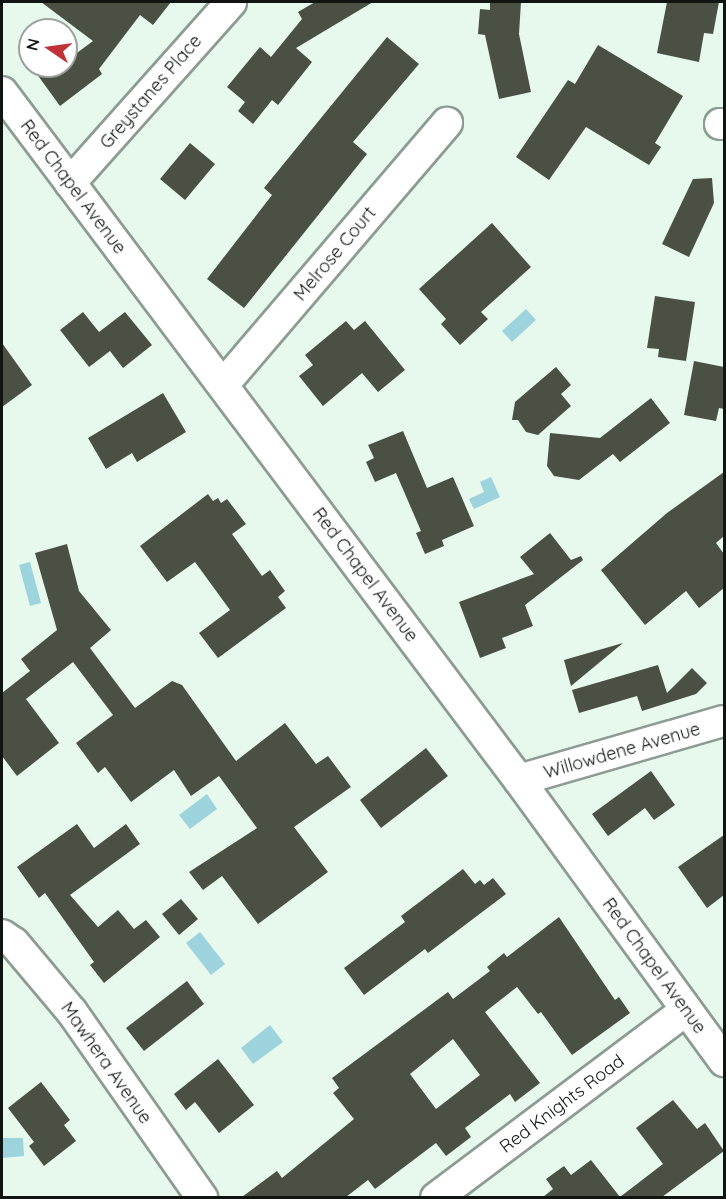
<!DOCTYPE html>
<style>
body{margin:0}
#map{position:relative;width:726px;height:1199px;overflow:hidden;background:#e7f8ed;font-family:Quicksand,sans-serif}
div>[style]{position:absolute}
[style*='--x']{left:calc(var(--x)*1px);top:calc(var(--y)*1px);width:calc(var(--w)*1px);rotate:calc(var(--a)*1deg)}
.water>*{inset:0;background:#9dd3dd}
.building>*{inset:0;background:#4a5043}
.roads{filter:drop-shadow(2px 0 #8d9c92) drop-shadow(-2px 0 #8d9c92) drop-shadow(0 2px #8d9c92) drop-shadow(0 -2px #8d9c92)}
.minor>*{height:30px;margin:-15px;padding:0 15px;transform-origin:15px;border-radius:15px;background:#fff}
span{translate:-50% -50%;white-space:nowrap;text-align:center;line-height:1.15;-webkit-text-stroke:6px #fff;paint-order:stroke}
.street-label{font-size:18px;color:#101511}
.frame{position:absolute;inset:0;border:3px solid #101511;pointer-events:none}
.north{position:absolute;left:18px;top:18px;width:60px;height:60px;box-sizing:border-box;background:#fff;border:2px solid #9fa1a0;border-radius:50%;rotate:283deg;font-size:16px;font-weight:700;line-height:24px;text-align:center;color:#101511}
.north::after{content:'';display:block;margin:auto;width:21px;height:27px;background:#c13238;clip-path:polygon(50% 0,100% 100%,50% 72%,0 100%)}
</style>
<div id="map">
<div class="water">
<i style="clip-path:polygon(526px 309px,536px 320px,512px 342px,502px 331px)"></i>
<i style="clip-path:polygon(491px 477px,500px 497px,474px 509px,469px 499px,484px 492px,480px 482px)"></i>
<i style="clip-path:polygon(30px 562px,41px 603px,30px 606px,19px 565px)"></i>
<i style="clip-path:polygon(207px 794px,217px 809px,190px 829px,179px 815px)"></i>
<i style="clip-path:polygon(200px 932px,225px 964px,211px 975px,186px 943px)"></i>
<i style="clip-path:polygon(270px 1025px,283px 1042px,253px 1064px,241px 1048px)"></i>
<i style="clip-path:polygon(2px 1138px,23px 1138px,24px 1156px,2px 1158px)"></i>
</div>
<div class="building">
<i style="clip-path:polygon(41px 2px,171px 2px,153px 25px,140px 15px,99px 69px,102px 74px,60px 106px,31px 66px,66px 66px,66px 61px,93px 41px)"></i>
<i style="clip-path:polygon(315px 2px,373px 2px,296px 48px,312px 62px,278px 105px,272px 100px,253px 124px,238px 111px,245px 102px,227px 87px,260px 47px,271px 57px,302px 19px,298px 12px)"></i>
<i style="clip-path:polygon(490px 2px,521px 2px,519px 34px,531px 92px,499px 99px,485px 35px,478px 34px,480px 9px,490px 10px)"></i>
<i style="clip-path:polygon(667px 2px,719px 2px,713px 34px,704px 33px,699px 62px,657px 53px)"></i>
<i style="clip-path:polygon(387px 37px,419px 64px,353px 142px,367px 154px,244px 308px,207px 279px,272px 195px,264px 188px)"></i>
<i style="clip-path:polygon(598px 45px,683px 96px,655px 143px,661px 147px,649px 165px,586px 127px,549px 180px,516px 157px,568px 80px,575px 84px)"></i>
<i style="clip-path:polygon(190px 143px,215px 164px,185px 200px,160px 179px)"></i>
<i style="clip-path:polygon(712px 178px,714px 203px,689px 257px,662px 244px,693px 179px)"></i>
<i style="clip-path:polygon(492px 223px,531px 267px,481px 312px,488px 319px,460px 345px,441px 324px,446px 319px,419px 289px)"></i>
<i style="clip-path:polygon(655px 296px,695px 302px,686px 361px,658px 357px,659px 349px,647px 348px)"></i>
<i style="clip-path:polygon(83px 312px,99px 332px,125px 312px,152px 345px,123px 368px,110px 351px,89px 367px,60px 330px)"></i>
<i style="clip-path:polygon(346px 321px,354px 330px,365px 321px,405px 370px,378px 392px,362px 373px,323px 406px,299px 376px,313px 365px,305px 355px)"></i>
<i style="clip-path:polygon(2px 343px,32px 385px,2px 407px)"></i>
<i style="clip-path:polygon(694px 361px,724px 367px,724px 409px,719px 408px,716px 421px,684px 415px)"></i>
<i style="clip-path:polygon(556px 367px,571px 385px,561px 394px,571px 406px,538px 435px,526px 432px,518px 420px,512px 420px,515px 402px)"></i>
<i style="clip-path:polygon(163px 393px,186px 432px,137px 462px,132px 453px,106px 469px,88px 438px)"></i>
<i style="clip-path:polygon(651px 398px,670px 423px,620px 462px,613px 454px,579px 480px,554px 476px,547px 466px,550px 433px,600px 438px)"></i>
<i style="clip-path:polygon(403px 431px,427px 488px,453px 477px,474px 526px,442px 540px,444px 546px,425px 554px,416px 533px,421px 531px,396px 473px,375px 482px,366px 462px,374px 458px,368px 445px)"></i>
<i style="clip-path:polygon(724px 472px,724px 536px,716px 543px,724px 554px,724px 588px,699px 608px,686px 591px,645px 625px,601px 570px,667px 513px)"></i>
<i style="clip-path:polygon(208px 494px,213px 501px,218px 498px,221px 503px,227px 499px,246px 524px,232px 534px,262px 576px,270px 570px,285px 591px,278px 597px,286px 608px,218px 658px,199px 633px,230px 610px,195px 562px,167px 582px,140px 546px)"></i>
<i style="clip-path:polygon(550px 533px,571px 560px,581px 556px,583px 560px,525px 605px,533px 626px,502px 638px,506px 648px,480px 658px,459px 602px,534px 574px,520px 557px)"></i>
<i style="clip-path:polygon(67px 544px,79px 591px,111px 630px,90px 648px,135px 708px,172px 681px,182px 685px,236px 761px,285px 723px,316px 764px,328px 756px,351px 787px,294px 827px,328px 872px,258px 924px,222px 876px,203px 890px,189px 872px,257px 828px,219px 776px,191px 796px,174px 770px,131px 802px,105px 767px,98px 773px,76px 743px,113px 715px,73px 662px,26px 699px,59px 743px,17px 776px,2px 756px,2px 693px,30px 671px,21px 659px,57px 630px,35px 553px)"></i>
<i style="clip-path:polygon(623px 643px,571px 686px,564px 660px)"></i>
<i style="clip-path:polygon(658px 665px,667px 693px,692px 668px,707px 683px,696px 694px,642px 711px,637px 696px,579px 713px,572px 690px)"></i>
<i style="clip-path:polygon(426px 748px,448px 776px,381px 828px,360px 800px)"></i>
<i style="clip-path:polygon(651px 771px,675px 805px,654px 820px,645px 808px,608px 836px,592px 814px)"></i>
<i style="clip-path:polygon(77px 824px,94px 848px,126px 824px,140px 844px,70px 895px,98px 927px,118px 910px,134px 929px,146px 920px,160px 937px,104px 983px,90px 965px,94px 962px,45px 893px,39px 898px,17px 867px)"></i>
<i style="clip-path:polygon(724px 835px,724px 895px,707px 908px,678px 867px)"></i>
<i style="clip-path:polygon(463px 869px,475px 884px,480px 880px,484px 885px,493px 878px,506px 894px,428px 953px,425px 949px,364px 995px,344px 968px,405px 922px,401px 916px)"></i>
<i style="clip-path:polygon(181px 899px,198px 919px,179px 935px,162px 914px)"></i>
<i style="clip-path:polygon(evenodd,559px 917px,615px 1000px,619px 997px,630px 1013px,572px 1055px,541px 1012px,538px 1014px,517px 987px,485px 1012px,540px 1083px,515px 1102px,510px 1094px,465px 1128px,471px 1137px,446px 1156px,436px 1143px,375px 1189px,368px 1180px,346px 1197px,242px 1197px,277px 1171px,282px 1178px,354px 1119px,333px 1093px,339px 1088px,332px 1078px,448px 992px,453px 999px,490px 971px,487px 967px,504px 953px,507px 957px,559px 917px,453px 1039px,480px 1075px,436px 1109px,410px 1074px,453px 1039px)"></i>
<i style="clip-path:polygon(187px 981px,204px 1004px,144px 1051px,126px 1028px)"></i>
<i style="clip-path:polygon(218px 1059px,254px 1105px,219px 1133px,195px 1102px,186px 1110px,174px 1094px)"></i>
<i style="clip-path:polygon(41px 1082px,70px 1120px,64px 1125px,76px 1141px,44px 1166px,29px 1146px,34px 1142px,8px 1108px)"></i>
<i style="clip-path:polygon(673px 1100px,697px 1129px,705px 1123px,724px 1151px,662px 1197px,543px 1197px,553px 1189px,546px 1179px,564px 1166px,571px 1175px,591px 1160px,620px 1197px,663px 1164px,636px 1128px)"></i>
</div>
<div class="roads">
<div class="minor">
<i style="--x:2;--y:92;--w:861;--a:53.08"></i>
<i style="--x:519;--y:780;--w:348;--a:53.9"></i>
<i style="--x:720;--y:124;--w:4;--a:0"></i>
<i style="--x:70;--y:183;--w:242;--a:-48.3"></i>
<i style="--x:223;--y:385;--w:345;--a:-49.5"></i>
<i style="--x:519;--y:780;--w:213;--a:-16.1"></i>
<i style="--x:2;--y:935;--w:14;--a:34"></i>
<i style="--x:14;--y:943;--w:90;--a:50"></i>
<i style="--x:72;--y:1012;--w:227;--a:55"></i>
<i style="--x:436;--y:1198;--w:313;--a:-36.9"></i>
</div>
</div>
<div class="street-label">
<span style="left:151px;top:92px;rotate:-49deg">Greystanes Place</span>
<span style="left:73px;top:187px;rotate:53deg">Red Chapel Avenue</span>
<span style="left:335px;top:254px;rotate:-50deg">Melrose Court</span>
<span style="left:365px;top:575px;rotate:53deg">Red Chapel Avenue</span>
<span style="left:622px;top:751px;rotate:-16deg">Willowdene Avenue</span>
<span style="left:654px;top:966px;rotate:54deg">Red Chapel Avenue</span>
<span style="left:106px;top:1063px;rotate:55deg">Mawhera Avenue</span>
<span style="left:562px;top:1104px;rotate:-37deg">Red Knights Road</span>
</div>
<div class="frame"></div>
<div class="north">N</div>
</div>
